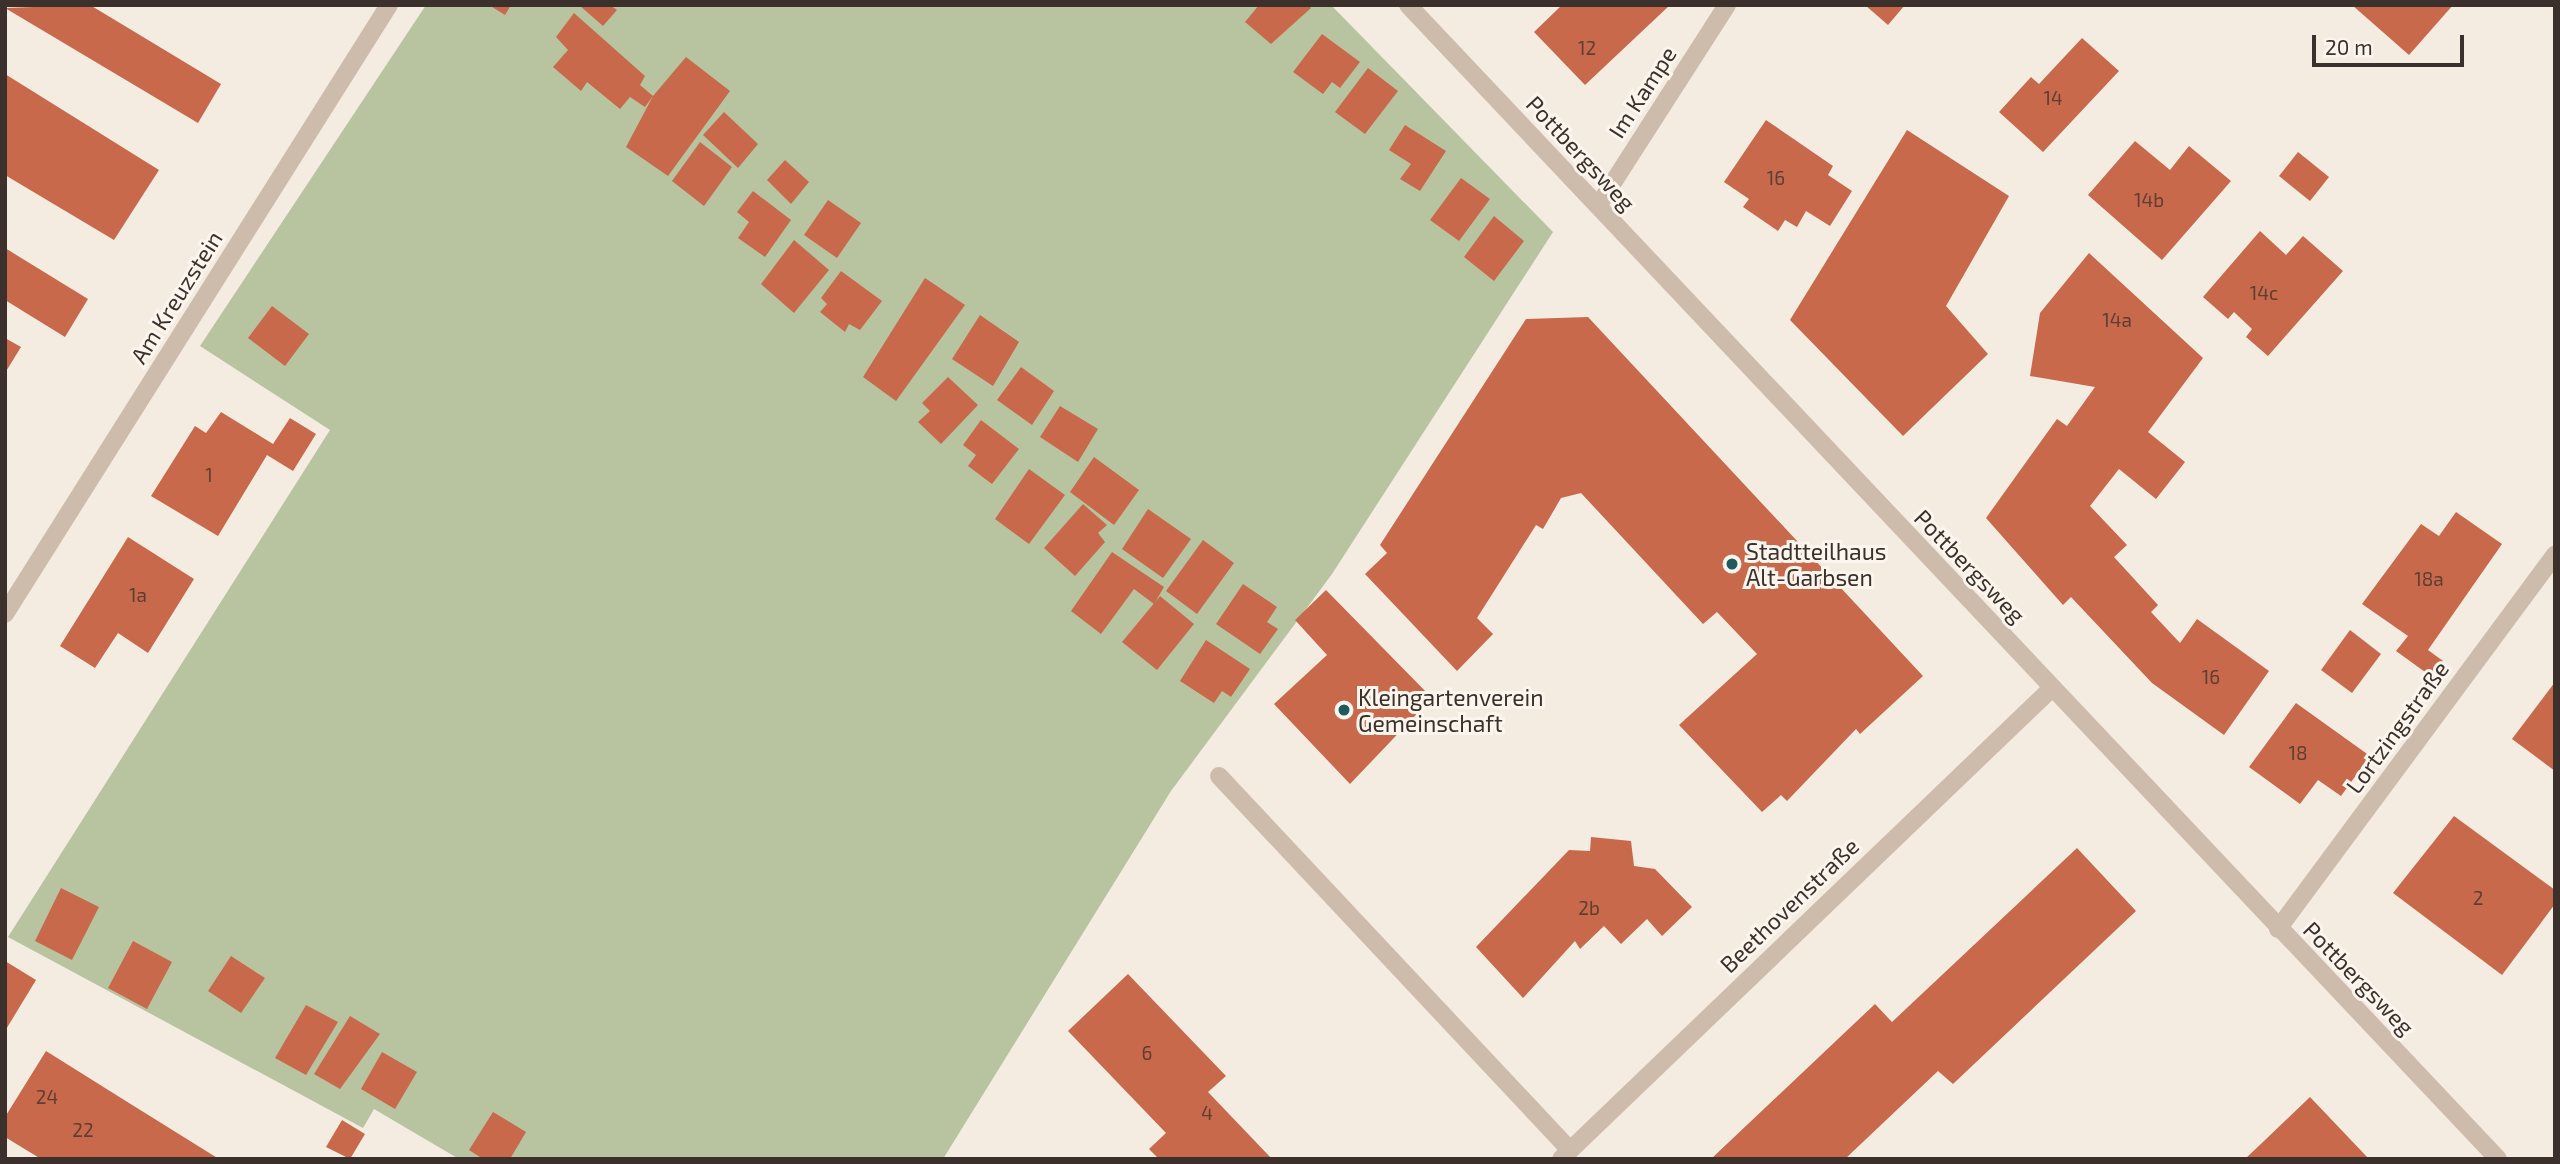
<!DOCTYPE html>
<meta charset="utf-8">
<style>
body{margin:0}
#map{position:relative;width:2560px;height:1164px;overflow:hidden;background:#f4ebe1;font-family:"Exo 2",sans-serif}
div>[style]{position:absolute}
[style*='--x']{left:calc(var(--x)*1px);top:calc(var(--y)*1px);width:calc(var(--w)*1px);rotate:calc(var(--a)*1deg)}
.green>*{inset:0;background:#b8c4a0}
.building>*{inset:0;background:#c8694b}
.minor>*{height:18px;margin:-9px;padding:0 9px;transform-origin:9px;border-radius:9px;background:#cdbbac}
.dots>*{width:19px;height:19px;translate:-50% -50%;box-sizing:border-box;border:4px solid #fbf5ee;border-radius:50%}
span{translate:-50% -50%;white-space:nowrap;text-align:center;line-height:1.15;-webkit-text-stroke:6px #fbf5ee;paint-order:stroke}
.number-label{font-size:19px;color:#5e3e33}
.number-label span{-webkit-text-stroke-width:0}
.street-label{font-size:23px;color:#3b302b}
.poi-label{font-size:23px;color:#3b302b}
.left{translate:0 -50%;text-align:left}
.frame{position:absolute;inset:0;border:7px solid #3b302b;pointer-events:none}
.scale{position:absolute;left:2312px;top:35px;width:152px;height:32px;box-sizing:border-box;border:4px solid #3b302b;border-top:0;padding-left:9px;font-size:21px;line-height:24px;white-space:nowrap;color:#3b302b;-webkit-text-stroke:5px #fbf5ee;paint-order:stroke}
</style>
<div id="map">
<div class="green">
<i style="clip-path:polygon(426px 5px,1331px 5px,1553px 232px,1332px 574px,1171px 791px,943px 1159px,459px 1159px,374px 1109px,363px 1128px,8px 937px,330px 430px,200px 346px)"></i>
</div>
<div class="building">
<i style="clip-path:polygon(90px 5px,221px 84px,198px 123px,5px 8px)"></i>
<i style="clip-path:polygon(489px 5px,511px 5px,505px 15px)"></i>
<i style="clip-path:polygon(579px 5px,610px 5px,617px 10px,603px 26px)"></i>
<i style="clip-path:polygon(1259px 5px,1308px 5px,1311px 8px,1271px 44px,1245px 22px)"></i>
<i style="clip-path:polygon(1562px 5px,1670px 5px,1585px 85px,1534px 32px)"></i>
<i style="clip-path:polygon(1865px 5px,1905px 5px,1888px 25px)"></i>
<i style="clip-path:polygon(2352px 5px,2453px 5px,2409px 55px)"></i>
<i style="clip-path:polygon(574px 13px,645px 76px,640px 85px,653px 96px,686px 57px,730px 91px,668px 176px,626px 147px,653px 96px,645px 107px,630px 97px,620px 109px,587px 82px,581px 91px,553px 67px,568px 50px,556px 37px)"></i>
<i style="clip-path:polygon(1322px 34px,1360px 62px,1340px 88px,1332px 82px,1323px 94px,1293px 72px)"></i>
<i style="clip-path:polygon(2082px 38px,2119px 71px,2043px 152px,1999px 112px,2031px 77px,2039px 84px)"></i>
<i style="clip-path:polygon(1368px 68px,1398px 91px,1365px 134px,1335px 112px)"></i>
<i style="clip-path:polygon(5px 74px,159px 170px,114px 240px,5px 175px)"></i>
<i style="clip-path:polygon(724px 112px,758px 144px,738px 168px,703px 135px)"></i>
<i style="clip-path:polygon(1766px 120px,1833px 166px,1828px 175px,1852px 191px,1830px 226px,1806px 211px,1797px 227px,1785px 220px,1778px 231px,1743px 207px,1749px 199px,1724px 182px)"></i>
<i style="clip-path:polygon(1405px 125px,1446px 151px,1420px 191px,1400px 179px,1411px 164px,1389px 150px)"></i>
<i style="clip-path:polygon(1907px 130px,2009px 196px,1946px 306px,1988px 354px,1903px 436px,1790px 320px)"></i>
<i style="clip-path:polygon(2135px 141px,2170px 170px,2189px 146px,2231px 181px,2162px 260px,2088px 195px)"></i>
<i style="clip-path:polygon(700px 142px,732px 167px,704px 206px,672px 181px)"></i>
<i style="clip-path:polygon(2298px 152px,2329px 177px,2310px 201px,2279px 176px)"></i>
<i style="clip-path:polygon(785px 160px,809px 182px,791px 204px,767px 180px)"></i>
<i style="clip-path:polygon(1461px 178px,1490px 199px,1459px 241px,1430px 220px)"></i>
<i style="clip-path:polygon(753px 191px,791px 220px,765px 257px,738px 238px,749px 222px,737px 212px)"></i>
<i style="clip-path:polygon(828px 200px,861px 223px,837px 258px,804px 235px)"></i>
<i style="clip-path:polygon(1494px 216px,1524px 241px,1494px 281px,1464px 257px)"></i>
<i style="clip-path:polygon(2260px 231px,2286px 255px,2303px 236px,2343px 271px,2268px 356px,2246px 337px,2252px 329px,2234px 312px,2228px 319px,2203px 297px)"></i>
<i style="clip-path:polygon(794px 240px,829px 270px,794px 313px,761px 284px)"></i>
<i style="clip-path:polygon(5px 248px,88px 299px,65px 337px,5px 300px)"></i>
<i style="clip-path:polygon(2089px 253px,2203px 358px,2148px 432px,2185px 462px,2156px 499px,2119px 469px,2090px 506px,2127px 545px,2114px 557px,2158px 605px,2151px 612px,2180px 643px,2197px 619px,2269px 671px,2224px 735px,2152px 683px,2071px 597px,2063px 605px,1986px 518px,2057px 419px,2067px 426px,2095px 387px,2030px 376px,2040px 313px)"></i>
<i style="clip-path:polygon(841px 271px,882px 301px,860px 330px,849px 324px,845px 332px,820px 312px,827px 304px,821px 298px)"></i>
<i style="clip-path:polygon(925px 278px,965px 305px,896px 401px,863px 377px)"></i>
<i style="clip-path:polygon(272px 306px,309px 334px,285px 366px,248px 338px)"></i>
<i style="clip-path:polygon(980px 315px,1019px 342px,993px 386px,952px 359px)"></i>
<i style="clip-path:polygon(1588px 317px,1923px 676px,1860px 734px,1856px 729px,1787px 801px,1781px 795px,1762px 812px,1679px 725px,1757px 654px,1717px 612px,1703px 624px,1581px 493px,1561px 498px,1543px 529px,1536px 525px,1477px 618px,1493px 634px,1457px 671px,1365px 574px,1387px 553px,1380px 545px,1526px 319px)"></i>
<i style="clip-path:polygon(5px 338px,21px 347px,5px 373px)"></i>
<i style="clip-path:polygon(1021px 367px,1054px 391px,1032px 425px,997px 400px)"></i>
<i style="clip-path:polygon(948px 377px,978px 405px,941px 444px,918px 422px,930px 411px,922px 403px)"></i>
<i style="clip-path:polygon(1060px 406px,1098px 429px,1078px 462px,1040px 437px)"></i>
<i style="clip-path:polygon(221px 412px,273px 444px,290px 418px,316px 434px,293px 471px,267px 455px,218px 536px,151px 496px,195px 426px,206px 433px)"></i>
<i style="clip-path:polygon(981px 420px,1019px 449px,992px 484px,968px 466px,976px 455px,963px 445px)"></i>
<i style="clip-path:polygon(1094px 457px,1139px 490px,1114px 525px,1070px 492px)"></i>
<i style="clip-path:polygon(1029px 469px,1065px 495px,1029px 544px,995px 519px)"></i>
<i style="clip-path:polygon(1083px 504px,1107px 525px,1098px 533px,1105px 542px,1075px 576px,1044px 548px)"></i>
<i style="clip-path:polygon(1148px 509px,1191px 539px,1163px 578px,1122px 549px)"></i>
<i style="clip-path:polygon(2456px 512px,2502px 544px,2428px 650px,2443px 661px,2432px 677px,2396px 651px,2408px 636px,2362px 604px,2421px 524px,2439px 536px)"></i>
<i style="clip-path:polygon(128px 537px,194px 579px,148px 653px,118px 633px,95px 668px,60px 646px)"></i>
<i style="clip-path:polygon(1203px 540px,1234px 563px,1197px 614px,1166px 591px)"></i>
<i style="clip-path:polygon(1112px 552px,1164px 587px,1154px 604px,1134px 589px,1101px 634px,1071px 611px)"></i>
<i style="clip-path:polygon(1243px 584px,1277px 607px,1267px 622px,1278px 629px,1260px 654px,1216px 624px)"></i>
<i style="clip-path:polygon(1326px 590px,1432px 698px,1350px 784px,1274px 704px,1327px 655px,1295px 620px)"></i>
<i style="clip-path:polygon(1160px 596px,1194px 624px,1157px 670px,1122px 642px)"></i>
<i style="clip-path:polygon(2350px 630px,2381px 654px,2352px 693px,2321px 670px)"></i>
<i style="clip-path:polygon(1206px 640px,1250px 669px,1231px 697px,1222px 691px,1214px 703px,1180px 681px)"></i>
<i style="clip-path:polygon(2555px 682px,2555px 771px,2512px 739px)"></i>
<i style="clip-path:polygon(2296px 703px,2370px 756px,2341px 796px,2318px 780px,2300px 804px,2249px 767px)"></i>
<i style="clip-path:polygon(2454px 816px,2555px 890px,2555px 904px,2502px 975px,2393px 893px)"></i>
<i style="clip-path:polygon(1591px 837px,1631px 841px,1634px 866px,1655px 869px,1692px 907px,1662px 936px,1647px 919px,1621px 944px,1604px 926px,1580px 949px,1575px 941px,1523px 998px,1476px 947px,1569px 850px,1590px 851px)"></i>
<i style="clip-path:polygon(2077px 848px,2136px 911px,1953px 1084px,1938px 1071px,1845px 1159px,1711px 1159px,1875px 1004px,1892px 1022px)"></i>
<i style="clip-path:polygon(61px 888px,99px 907px,72px 960px,35px 941px)"></i>
<i style="clip-path:polygon(133px 941px,172px 962px,147px 1009px,108px 988px)"></i>
<i style="clip-path:polygon(231px 956px,265px 978px,241px 1013px,208px 991px)"></i>
<i style="clip-path:polygon(5px 961px,36px 980px,5px 1031px)"></i>
<i style="clip-path:polygon(1128px 974px,1226px 1076px,1208px 1092px,1272px 1159px,1159px 1159px,1149px 1149px,1166px 1133px,1068px 1031px)"></i>
<i style="clip-path:polygon(306px 1005px,338px 1022px,306px 1075px,275px 1058px)"></i>
<i style="clip-path:polygon(350px 1016px,380px 1034px,340px 1089px,314px 1074px)"></i>
<i style="clip-path:polygon(46px 1051px,129px 1103px,219px 1159px,41px 1159px,5px 1137px,5px 1117px)"></i>
<i style="clip-path:polygon(382px 1052px,417px 1072px,395px 1109px,361px 1089px)"></i>
<i style="clip-path:polygon(2310px 1097px,2369px 1159px,2245px 1159px,2264px 1141px)"></i>
<i style="clip-path:polygon(493px 1112px,526px 1132px,510px 1159px,483px 1159px,469px 1150px)"></i>
<i style="clip-path:polygon(342px 1120px,365px 1134px,350px 1159px,326px 1147px)"></i>
</div>
<div class="minor">
<i style="--x:1408;--y:5;--w:1587;--a:46.63"></i>
<i style="--x:1598;--y:206;--w:239;--a:-57.3"></i>
<i style="--x:5;--y:614;--w:720;--a:-57.77"></i>
<i style="--x:1219;--y:776;--w:513;--a:46.82"></i>
<i style="--x:2278;--y:929;--w:466;--a:-53.5"></i>
<i style="--x:1561;--y:1159;--w:680;--a:-43.81"></i>
</div>
<div class="dots">
<i style="left:1732px;top:564px;background:#1f5a5e"></i>
<i style="left:1344px;top:710px;background:#1f5a5e"></i>
</div>
<div class="number-label">
<span style="left:1587px;top:48px">12</span>
<span style="left:2053px;top:98px">14</span>
<span style="left:1776px;top:178px">16</span>
<span style="left:2149px;top:200px">14b</span>
<span style="left:2264px;top:293px">14c</span>
<span style="left:2117px;top:320px">14a</span>
<span style="left:209px;top:475px">1</span>
<span style="left:2429px;top:579px">18a</span>
<span style="left:138px;top:595px">1a</span>
<span style="left:2211px;top:677px">16</span>
<span style="left:2298px;top:753px">18</span>
<span style="left:2478px;top:898px">2</span>
<span style="left:1589px;top:908px">2b</span>
<span style="left:1147px;top:1053px">6</span>
<span style="left:47px;top:1097px">24</span>
<span style="left:1207px;top:1113px">4</span>
<span style="left:83px;top:1130px">22</span>
</div>
<div class="street-label">
<span style="left:1642px;top:92px;rotate:-57deg">Im Kampe</span>
<span style="left:1581px;top:153px;rotate:47deg">Pottbergsweg</span>
<span style="left:176px;top:297px;rotate:-58deg">Am Kreuzstein</span>
<span style="left:1970px;top:566px;rotate:46deg">Pottbergsweg</span>
<span style="left:2397px;top:727px;rotate:-54deg">Lortzingstraße</span>
<span style="left:1789px;top:905px;rotate:-44deg">Beethovenstraße</span>
<span style="left:2359px;top:978px;rotate:46deg">Pottbergsweg</span>
</div>
<div class="poi-label">
<span class="left" style="left:1746px;top:564px">Stadtteilhaus<br>Alt-Garbsen</span>
<span class="left" style="left:1358px;top:710px">Kleingartenverein<br>Gemeinschaft</span>
</div>
<div class="frame"></div>
<div class="scale">20 m</div>
</div>
